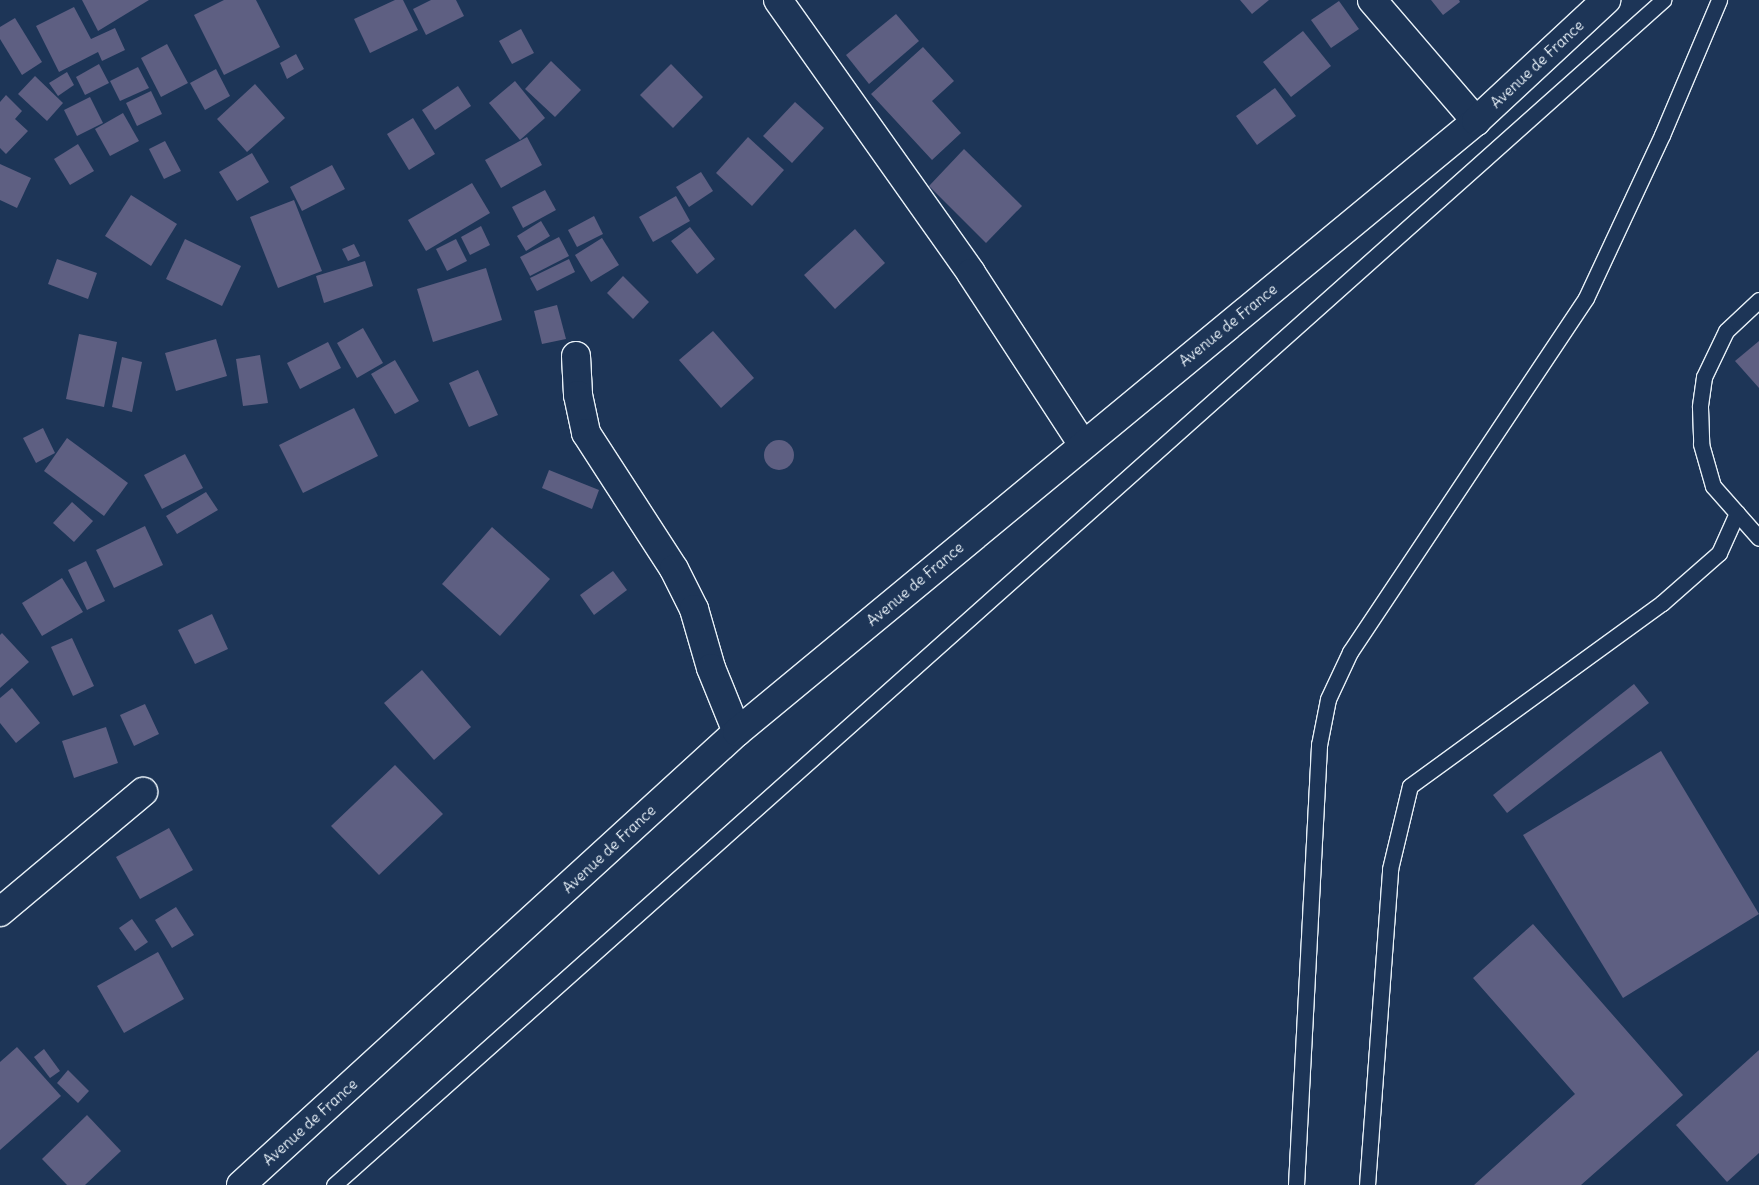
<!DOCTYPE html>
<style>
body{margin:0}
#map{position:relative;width:1759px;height:1185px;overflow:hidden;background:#1d3557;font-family:Delius,sans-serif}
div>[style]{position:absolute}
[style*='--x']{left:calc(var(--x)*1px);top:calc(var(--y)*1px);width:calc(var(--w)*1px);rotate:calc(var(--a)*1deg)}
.building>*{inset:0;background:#5e5f82}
.round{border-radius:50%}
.roads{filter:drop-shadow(1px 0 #e8f1f8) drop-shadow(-1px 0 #e8f1f8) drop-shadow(0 1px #e8f1f8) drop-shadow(0 -1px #e8f1f8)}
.lane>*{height:15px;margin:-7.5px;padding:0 7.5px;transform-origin:7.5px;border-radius:7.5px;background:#1d3557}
.street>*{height:28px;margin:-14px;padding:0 14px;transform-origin:14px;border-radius:14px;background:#1d3557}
.secondary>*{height:28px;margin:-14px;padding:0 14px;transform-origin:14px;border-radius:14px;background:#1d3557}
span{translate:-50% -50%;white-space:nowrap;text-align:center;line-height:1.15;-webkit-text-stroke:5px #1d3557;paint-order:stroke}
.street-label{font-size:15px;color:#e8f1f8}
</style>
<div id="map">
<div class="building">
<i style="clip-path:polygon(82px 0,149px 0,98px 31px)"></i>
<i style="clip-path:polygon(224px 0,256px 0,280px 47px,224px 75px,194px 15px)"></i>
<i style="clip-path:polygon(395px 0,403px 0,418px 30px,370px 53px,354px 19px)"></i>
<i style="clip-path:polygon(431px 0,456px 0,464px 16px,426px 35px,413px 9px)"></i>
<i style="clip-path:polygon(1240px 0,1269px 0,1252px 14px)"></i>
<i style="clip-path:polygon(1431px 0,1459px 0,1460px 2px,1443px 15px)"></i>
<i style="clip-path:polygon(1339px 1px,1359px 29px,1331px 48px,1311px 20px)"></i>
<i style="clip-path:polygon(74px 7px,91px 39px,115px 28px,125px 50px,102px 61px,98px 52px,59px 72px,36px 26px)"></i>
<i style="clip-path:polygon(896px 14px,919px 41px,869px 84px,846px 55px)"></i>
<i style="clip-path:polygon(15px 18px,42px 62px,22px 75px,0 39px,0 27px)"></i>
<i style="clip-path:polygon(521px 29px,534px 53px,512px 64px,499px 41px)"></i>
<i style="clip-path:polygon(1303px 31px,1331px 66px,1291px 97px,1263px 62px)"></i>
<i style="clip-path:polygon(167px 44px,188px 83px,161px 97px,141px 58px)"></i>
<i style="clip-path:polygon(923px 47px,954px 81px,932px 101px,961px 133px,932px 160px,871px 94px)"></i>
<i style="clip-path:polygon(296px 54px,304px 69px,287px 79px,280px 63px)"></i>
<i style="clip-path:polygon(551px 61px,581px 90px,555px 117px,525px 89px)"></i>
<i style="clip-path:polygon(99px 64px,109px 83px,85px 95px,76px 77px)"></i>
<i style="clip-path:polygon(671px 64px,703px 97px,673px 128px,640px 95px)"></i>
<i style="clip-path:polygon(138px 67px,149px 88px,120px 101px,110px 81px)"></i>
<i style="clip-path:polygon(216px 69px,230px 96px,205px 110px,190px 83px)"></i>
<i style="clip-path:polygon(67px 72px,74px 85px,58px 96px,49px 83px)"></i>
<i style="clip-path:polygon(35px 76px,63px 103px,47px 121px,18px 94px)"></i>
<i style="clip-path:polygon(515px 81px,545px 118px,520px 140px,489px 103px)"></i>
<i style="clip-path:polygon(255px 84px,285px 118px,247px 152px,217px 119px)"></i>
<i style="clip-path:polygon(458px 86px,471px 106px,435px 130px,422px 110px)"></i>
<i style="clip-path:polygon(1275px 88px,1296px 116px,1257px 145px,1236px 116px)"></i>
<i style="clip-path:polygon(151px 91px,162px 114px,137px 126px,126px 103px)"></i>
<i style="clip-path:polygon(6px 95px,22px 111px,15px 119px,28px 131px,6px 154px,0 148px,0 102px)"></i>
<i style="clip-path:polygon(90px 97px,103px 123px,77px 136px,64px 110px)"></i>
<i style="clip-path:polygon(795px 102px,824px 128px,792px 163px,763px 136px)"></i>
<i style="clip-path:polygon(123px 113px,139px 141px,110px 156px,95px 129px)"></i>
<i style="clip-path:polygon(413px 118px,435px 154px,409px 170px,387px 134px)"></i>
<i style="clip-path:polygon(527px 137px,542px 165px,501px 188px,485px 160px)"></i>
<i style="clip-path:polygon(748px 137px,784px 170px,752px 206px,716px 173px)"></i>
<i style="clip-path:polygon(165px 141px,181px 171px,164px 179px,149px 149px)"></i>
<i style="clip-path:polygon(78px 144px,94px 171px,70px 185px,54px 159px)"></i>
<i style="clip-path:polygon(964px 149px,1022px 206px,986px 243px,929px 186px)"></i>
<i style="clip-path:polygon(252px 153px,269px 182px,237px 201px,219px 172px)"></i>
<i style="clip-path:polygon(0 164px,31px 178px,17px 208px,0 200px)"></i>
<i style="clip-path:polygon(332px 165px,345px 189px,302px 211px,290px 187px)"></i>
<i style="clip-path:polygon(701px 172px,713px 191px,689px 207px,676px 187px)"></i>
<i style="clip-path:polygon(472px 183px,490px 213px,426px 251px,408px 220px)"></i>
<i style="clip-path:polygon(545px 190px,556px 210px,523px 228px,512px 207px)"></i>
<i style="clip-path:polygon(131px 195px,177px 224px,151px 266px,105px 236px)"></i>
<i style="clip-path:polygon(676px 196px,690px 221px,653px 242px,639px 217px)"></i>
<i style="clip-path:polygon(294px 200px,322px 271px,278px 288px,250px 217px)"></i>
<i style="clip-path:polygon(594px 216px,603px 234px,577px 247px,568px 230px)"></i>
<i style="clip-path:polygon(541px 221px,550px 236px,526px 251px,517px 236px)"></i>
<i style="clip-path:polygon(481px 226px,490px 245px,470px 255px,461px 237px)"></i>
<i style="clip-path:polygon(690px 227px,715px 259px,697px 274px,671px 241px)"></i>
<i style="clip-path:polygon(855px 229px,885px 263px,835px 309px,804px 275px)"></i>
<i style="clip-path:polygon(559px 237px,569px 256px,530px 276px,520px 257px)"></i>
<i style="clip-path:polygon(602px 238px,619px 265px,591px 282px,575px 255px)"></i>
<i style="clip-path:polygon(185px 239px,241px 266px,222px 306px,166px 279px)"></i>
<i style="clip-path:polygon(456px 239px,467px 261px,447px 271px,436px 249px)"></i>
<i style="clip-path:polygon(354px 244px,360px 256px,348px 261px,342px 249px)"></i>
<i style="clip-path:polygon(57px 259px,97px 273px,88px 299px,48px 284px)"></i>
<i style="clip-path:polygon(569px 259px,575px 272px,537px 291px,530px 278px)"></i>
<i style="clip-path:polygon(365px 261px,373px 286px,324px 303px,316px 276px)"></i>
<i style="clip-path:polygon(486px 268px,502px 320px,433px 342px,417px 289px)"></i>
<i style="clip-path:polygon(623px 276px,649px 302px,633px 319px,607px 293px)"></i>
<i style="clip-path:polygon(557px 305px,566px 339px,542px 344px,534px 311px)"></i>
<i style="clip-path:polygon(363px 328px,383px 363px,357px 378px,337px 343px)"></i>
<i style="clip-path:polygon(713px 331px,754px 378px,721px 408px,679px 360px)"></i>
<i style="clip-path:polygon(79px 334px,117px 342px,104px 407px,66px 399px)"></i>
<i style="clip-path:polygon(216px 339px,227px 376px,176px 391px,165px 353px)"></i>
<i style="clip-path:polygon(1759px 341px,1759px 388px,1735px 361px)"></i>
<i style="clip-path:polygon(328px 342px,341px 368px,300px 389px,287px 363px)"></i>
<i style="clip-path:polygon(260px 355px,268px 403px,243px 406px,236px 359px)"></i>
<i style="clip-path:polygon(122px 357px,142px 362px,132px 412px,112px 407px)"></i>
<i style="clip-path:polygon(395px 360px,419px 401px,395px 414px,371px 374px)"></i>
<i style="clip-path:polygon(478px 370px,498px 415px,469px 427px,449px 383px)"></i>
<i style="clip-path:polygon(354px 408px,378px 456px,303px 493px,279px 445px)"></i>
<i style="clip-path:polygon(43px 428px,55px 453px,36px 463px,23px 438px)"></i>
<i style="clip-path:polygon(67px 438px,128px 483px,104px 516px,44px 471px)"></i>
<i class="round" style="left:764px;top:440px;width:30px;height:30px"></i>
<i style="clip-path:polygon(185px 454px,203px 488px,162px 509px,144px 475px)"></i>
<i style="clip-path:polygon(549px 470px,599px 490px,592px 509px,542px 488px)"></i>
<i style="clip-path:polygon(206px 492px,218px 510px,177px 534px,166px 516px)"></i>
<i style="clip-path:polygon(72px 502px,93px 521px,74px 542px,53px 523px)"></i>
<i style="clip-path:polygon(145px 526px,163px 565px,114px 588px,96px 550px)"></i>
<i style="clip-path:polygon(492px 527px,550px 579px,500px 636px,442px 584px)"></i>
<i style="clip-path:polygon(86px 561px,105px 601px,87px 610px,68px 570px)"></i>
<i style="clip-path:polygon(613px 571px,627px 590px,594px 615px,580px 595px)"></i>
<i style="clip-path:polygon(62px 578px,83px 612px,42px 636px,22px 603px)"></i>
<i style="clip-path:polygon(212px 614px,228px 649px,195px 664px,178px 630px)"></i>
<i style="clip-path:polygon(2px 633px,29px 662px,0 688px,0 635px)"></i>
<i style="clip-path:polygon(72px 638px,94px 686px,73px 696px,51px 647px)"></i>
<i style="clip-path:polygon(422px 670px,471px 727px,434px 760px,384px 703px)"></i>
<i style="clip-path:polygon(1634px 684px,1649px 703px,1507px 813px,1493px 795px)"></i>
<i style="clip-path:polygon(12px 688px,40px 723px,16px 743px,0 723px,0 698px)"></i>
<i style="clip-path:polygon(145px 704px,159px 734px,134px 746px,120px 715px)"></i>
<i style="clip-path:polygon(106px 727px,118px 763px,74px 778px,62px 741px)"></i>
<i style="clip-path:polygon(1661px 751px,1759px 914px,1623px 998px,1523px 835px)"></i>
<i style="clip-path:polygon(395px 765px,443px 814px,379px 875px,331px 826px)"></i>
<i style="clip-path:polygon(169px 828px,193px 870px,140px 899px,116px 857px)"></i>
<i style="clip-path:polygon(176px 907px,194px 935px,172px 948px,155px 920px)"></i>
<i style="clip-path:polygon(132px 919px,148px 942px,135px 951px,119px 928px)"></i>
<i style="clip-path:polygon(1533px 924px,1683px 1095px,1581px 1185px,1474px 1185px,1575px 1094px,1473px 978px)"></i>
<i style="clip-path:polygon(158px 952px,184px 999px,124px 1033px,97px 986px)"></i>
<i style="clip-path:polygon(17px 1047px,61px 1096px,0 1150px,0 1062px)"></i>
<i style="clip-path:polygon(44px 1049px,60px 1071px,50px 1078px,34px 1057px)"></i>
<i style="clip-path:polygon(1759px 1050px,1759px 1153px,1727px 1182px,1676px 1125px)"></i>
<i style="clip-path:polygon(68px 1070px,89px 1091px,78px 1103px,57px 1083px)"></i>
<i style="clip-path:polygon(87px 1115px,121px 1151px,85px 1185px,67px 1185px,42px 1159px)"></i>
</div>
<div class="roads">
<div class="lane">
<i style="--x:1759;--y:300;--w:45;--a:136.8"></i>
<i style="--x:1726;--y:331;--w:51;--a:115.6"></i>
<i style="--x:1704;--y:377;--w:30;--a:98"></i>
<i style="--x:1700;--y:407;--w:37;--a:88"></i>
<i style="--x:1701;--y:444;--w:44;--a:74.1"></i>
<i style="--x:1713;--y:486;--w:69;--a:48.5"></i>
<i style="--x:334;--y:1185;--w:1781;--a:-41.72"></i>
<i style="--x:1296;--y:1185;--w:441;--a:-87"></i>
<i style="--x:1319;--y:745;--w:47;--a:-78.9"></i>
<i style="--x:1328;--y:699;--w:52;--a:-64.9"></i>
<i style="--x:1350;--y:652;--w:425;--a:-56.3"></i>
<i style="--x:1586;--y:298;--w:180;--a:-65"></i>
<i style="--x:1662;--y:135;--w:147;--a:-67.1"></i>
<i style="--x:1367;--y:1185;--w:317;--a:-85.8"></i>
<i style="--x:1390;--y:869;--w:85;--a:-76.5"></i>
<i style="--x:1410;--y:786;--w:311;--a:-36"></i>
<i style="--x:1662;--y:603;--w:76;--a:-41.3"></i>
<i style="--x:1719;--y:553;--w:44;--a:-65.8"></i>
</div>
<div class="street">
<i style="--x:778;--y:0;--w:334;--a:54.7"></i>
<i style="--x:971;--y:273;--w:205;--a:56.9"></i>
<i style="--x:1372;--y:0;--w:160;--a:49.3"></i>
<i style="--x:576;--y:356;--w:39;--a:87"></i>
<i style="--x:578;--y:395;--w:39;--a:78"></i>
<i style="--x:586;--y:433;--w:162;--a:57.1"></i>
<i style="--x:674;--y:569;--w:45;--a:63.4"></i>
<i style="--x:694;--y:609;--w:61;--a:73.9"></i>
<i style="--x:711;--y:668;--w:69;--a:67.9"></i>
<i style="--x:0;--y:912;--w:187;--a:-40"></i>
</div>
<div class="secondary">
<i style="--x:241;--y:1185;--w:672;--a:-42.41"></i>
<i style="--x:737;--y:732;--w:959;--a:-39.58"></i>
<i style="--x:1476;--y:121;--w:178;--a:-42.9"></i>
</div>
</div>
<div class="street-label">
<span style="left:1537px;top:64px;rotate:-43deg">Avenue de France</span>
<span style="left:1228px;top:325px;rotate:-39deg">Avenue de France</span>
<span style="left:915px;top:584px;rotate:-40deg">Avenue de France</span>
<span style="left:609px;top:849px;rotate:-43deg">Avenue de France</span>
<span style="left:310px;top:1122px;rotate:-42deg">Avenue de France</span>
</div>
</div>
